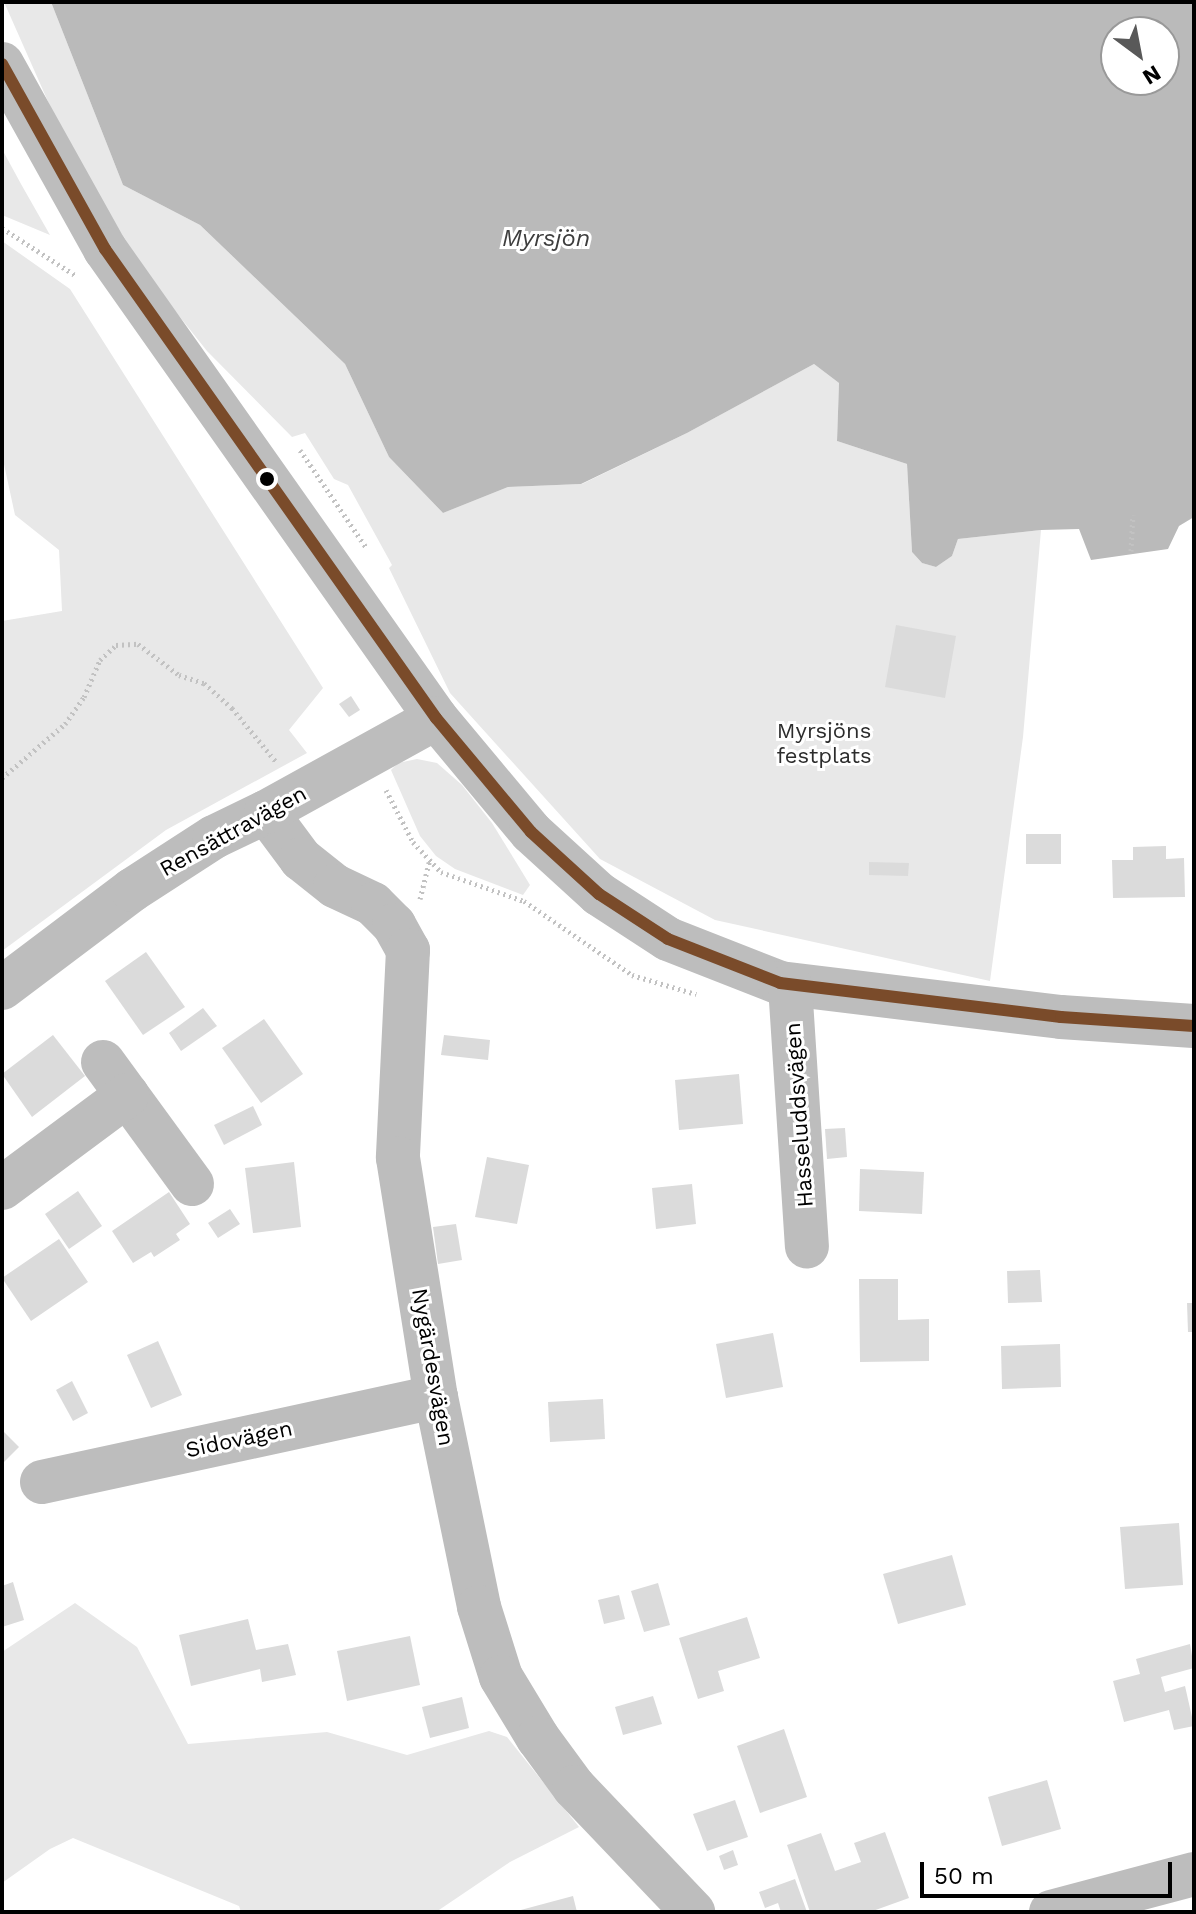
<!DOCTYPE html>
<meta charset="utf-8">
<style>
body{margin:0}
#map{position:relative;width:1196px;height:1914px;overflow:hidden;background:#fff;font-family:"Work Sans",sans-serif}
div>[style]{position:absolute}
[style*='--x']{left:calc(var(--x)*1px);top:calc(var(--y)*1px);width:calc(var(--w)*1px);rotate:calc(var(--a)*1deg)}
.green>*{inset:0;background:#e8e8e8}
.water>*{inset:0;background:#bababa}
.building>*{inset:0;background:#dbdbdb}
.path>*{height:5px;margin-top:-2.5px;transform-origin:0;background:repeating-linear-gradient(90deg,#c2c2c2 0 2px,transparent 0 6px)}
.minor>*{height:44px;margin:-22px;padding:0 22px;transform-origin:22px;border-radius:22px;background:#bdbdbd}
.bus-1>*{height:12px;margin:-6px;padding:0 6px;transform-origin:6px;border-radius:6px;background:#7a4b2a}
.dots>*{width:22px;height:22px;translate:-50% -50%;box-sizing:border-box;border:4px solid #fff;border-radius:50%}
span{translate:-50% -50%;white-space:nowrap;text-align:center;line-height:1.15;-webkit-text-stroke:6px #fff;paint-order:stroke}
.park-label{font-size:22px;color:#2c2c2c}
.street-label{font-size:22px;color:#000}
.water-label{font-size:24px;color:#3d3d3d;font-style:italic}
.frame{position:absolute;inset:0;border:4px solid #000;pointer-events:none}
.north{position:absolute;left:1100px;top:16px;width:80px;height:80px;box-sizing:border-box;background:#fff;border:2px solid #999;border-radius:50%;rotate:148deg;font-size:22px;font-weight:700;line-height:32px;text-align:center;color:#000}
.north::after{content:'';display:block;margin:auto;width:28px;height:36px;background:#595959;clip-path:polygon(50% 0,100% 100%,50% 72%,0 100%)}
.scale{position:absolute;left:920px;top:1862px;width:252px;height:36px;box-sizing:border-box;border:4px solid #000;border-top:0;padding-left:10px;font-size:24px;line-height:28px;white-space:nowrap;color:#000;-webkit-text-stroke:6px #fff;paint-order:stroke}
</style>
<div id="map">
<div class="green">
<i style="clip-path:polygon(4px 2px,51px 2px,123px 185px,200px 225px,345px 364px,389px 457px,443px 513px,508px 487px,582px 484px,687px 433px,814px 364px,839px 383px,837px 441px,907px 464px,912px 552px,922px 563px,936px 567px,952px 556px,958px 539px,1041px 530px,1023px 737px,990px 981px,715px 920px,600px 859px,450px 693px,389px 568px,392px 565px,348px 485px,334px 479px,305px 433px,292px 437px,207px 351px,129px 253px,58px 124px)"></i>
<i style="clip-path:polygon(2px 149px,21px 184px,50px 235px,2px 215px)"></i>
<i style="clip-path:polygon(2px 241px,70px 289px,323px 688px,289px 730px,307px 753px,166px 830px,2px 951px,2px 621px,62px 611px,59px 550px,15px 515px,2px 455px)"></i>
<i style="clip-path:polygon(417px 759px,437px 763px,462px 785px,492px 823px,530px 885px,523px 895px,455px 869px,436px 856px,420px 836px,391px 770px,398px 763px)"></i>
<i style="clip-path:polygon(75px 1603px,137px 1647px,188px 1744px,327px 1732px,407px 1755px,489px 1731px,507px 1737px,579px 1827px,510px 1862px,436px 1912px,241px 1912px,239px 1906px,73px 1838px,50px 1849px,2px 1883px,2px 1652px)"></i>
</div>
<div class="water">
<i style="clip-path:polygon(evenodd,51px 2px,1194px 2px,1194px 517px,1179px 526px,1168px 549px,1091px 560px,1079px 529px,1041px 530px,958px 539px,952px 556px,936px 567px,922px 563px,912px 552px,907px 464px,837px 441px,839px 383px,814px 364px,687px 433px,581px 484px,508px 487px,443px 513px,389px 457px,345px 364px,200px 225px,123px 185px,51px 2px,1116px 32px,1164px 32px,1164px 80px,1116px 80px,1116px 32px)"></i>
</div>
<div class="building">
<i style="clip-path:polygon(896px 625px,956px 636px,945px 698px,885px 687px)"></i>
<i style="clip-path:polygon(351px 696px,360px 710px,349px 717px,339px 704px)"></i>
<i style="clip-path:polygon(1026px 834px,1061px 834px,1061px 864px,1026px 864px)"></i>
<i style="clip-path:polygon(1166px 846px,1166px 859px,1184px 858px,1185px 897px,1113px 898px,1112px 860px,1133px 860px,1133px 847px)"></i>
<i style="clip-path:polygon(869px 862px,909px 863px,908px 876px,869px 875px)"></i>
<i style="clip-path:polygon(146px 952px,185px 1007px,143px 1035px,105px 981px)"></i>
<i style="clip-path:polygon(203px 1008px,217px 1026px,181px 1051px,169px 1033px)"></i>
<i style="clip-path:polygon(264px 1019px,303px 1074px,261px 1103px,222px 1048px)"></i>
<i style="clip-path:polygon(53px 1035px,85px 1076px,32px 1117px,2px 1074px)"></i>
<i style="clip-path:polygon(444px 1035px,490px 1040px,488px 1060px,441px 1055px)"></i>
<i style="clip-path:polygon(739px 1074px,743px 1124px,679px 1130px,675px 1080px)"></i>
<i style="clip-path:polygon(253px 1106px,262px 1125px,224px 1145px,214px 1125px)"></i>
<i style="clip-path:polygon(845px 1128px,847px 1157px,827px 1159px,825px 1129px)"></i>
<i style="clip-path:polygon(487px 1157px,529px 1165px,517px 1224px,475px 1217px)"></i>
<i style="clip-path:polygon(294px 1162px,301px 1227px,253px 1233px,245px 1168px)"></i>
<i style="clip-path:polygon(860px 1169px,924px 1172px,922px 1214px,859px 1211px)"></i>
<i style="clip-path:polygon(692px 1184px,696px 1224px,656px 1229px,652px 1188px)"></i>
<i style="clip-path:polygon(78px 1191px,102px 1226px,69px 1249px,45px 1214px)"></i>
<i style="clip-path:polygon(169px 1192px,190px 1224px,176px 1234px,180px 1240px,154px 1257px,151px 1252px,133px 1263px,112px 1231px)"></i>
<i style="clip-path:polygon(230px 1209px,240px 1224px,218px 1238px,208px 1223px)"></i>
<i style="clip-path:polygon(456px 1224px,462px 1260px,438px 1264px,433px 1227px)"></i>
<i style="clip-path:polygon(59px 1239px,88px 1282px,31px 1321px,2px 1278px)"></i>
<i style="clip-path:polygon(1040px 1270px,1042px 1302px,1008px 1303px,1007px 1271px)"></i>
<i style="clip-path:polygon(859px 1279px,898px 1279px,898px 1320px,929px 1319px,929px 1361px,860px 1362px)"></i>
<i style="clip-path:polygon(1187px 1303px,1194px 1303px,1194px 1332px,1188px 1332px)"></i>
<i style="clip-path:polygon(773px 1333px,783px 1387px,726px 1398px,716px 1344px)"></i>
<i style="clip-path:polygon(158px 1341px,182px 1395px,151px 1408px,127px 1355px)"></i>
<i style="clip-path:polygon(1060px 1344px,1061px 1387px,1002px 1389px,1001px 1346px)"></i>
<i style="clip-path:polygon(72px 1381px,88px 1413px,73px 1421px,56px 1390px)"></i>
<i style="clip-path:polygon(603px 1399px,605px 1439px,550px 1442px,548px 1402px)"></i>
<i style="clip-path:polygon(2px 1430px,19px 1447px,2px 1464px)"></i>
<i style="clip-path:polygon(1179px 1523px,1183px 1585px,1125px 1589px,1120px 1527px)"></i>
<i style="clip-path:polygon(952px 1555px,966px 1605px,898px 1624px,883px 1574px)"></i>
<i style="clip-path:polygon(13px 1582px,24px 1620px,2px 1627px,2px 1586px)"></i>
<i style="clip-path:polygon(658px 1583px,670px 1625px,644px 1632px,631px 1591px)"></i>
<i style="clip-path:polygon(619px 1595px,625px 1619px,604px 1624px,598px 1600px)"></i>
<i style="clip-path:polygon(747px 1617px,760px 1658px,718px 1671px,724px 1691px,698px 1699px,679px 1638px)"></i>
<i style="clip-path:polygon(248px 1619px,256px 1650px,288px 1644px,296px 1675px,262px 1682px,260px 1669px,191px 1686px,179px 1635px)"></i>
<i style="clip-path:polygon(410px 1636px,420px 1685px,347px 1701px,337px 1651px)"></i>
<i style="clip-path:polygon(1190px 1644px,1194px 1668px,1161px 1677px,1165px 1692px,1185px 1686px,1194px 1726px,1174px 1730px,1169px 1710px,1124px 1722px,1113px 1681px,1140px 1674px,1136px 1659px)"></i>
<i style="clip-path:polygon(653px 1696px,662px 1724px,623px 1735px,615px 1707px)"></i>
<i style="clip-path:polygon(462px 1697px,469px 1728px,430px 1738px,422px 1707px)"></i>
<i style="clip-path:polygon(784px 1729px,807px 1797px,760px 1813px,737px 1746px)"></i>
<i style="clip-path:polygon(1047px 1780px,1061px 1829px,1002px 1846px,988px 1797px)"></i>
<i style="clip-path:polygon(735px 1800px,748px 1837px,707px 1851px,693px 1814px)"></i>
<i style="clip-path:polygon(885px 1832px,909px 1898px,870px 1912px,810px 1912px,787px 1845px,821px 1833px,835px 1871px,861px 1862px,854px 1843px)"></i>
<i style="clip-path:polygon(733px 1850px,738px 1865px,724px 1870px,719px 1856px)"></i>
<i style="clip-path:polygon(795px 1879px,807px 1912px,781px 1912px,778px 1903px,765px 1908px,759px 1892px)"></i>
<i style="clip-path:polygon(573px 1896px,577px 1912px,517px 1912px,517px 1911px)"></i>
</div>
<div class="path">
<i style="--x:2;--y:228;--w:87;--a:32.8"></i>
<i style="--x:300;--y:450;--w:117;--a:55.8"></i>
<i style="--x:1131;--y:551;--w:36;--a:-87"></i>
<i style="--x:2;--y:778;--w:83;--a:-40.6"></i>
<i style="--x:65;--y:724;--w:33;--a:-55"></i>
<i style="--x:84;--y:697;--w:40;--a:-66.6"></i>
<i style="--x:100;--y:660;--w:22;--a:-43"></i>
<i style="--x:116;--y:645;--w:22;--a:-3"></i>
<i style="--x:138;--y:644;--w:51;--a:37.1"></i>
<i style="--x:179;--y:675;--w:26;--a:18"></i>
<i style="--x:204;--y:683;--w:38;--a:42"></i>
<i style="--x:232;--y:708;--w:71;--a:50.7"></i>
<i style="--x:386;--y:790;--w:59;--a:62.6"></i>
<i style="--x:413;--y:842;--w:41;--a:47"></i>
<i style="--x:441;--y:872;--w:88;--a:19.3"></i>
<i style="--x:524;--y:901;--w:131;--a:34.4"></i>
<i style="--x:632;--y:975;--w:67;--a:16.5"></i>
<i style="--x:420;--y:899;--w:38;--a:-76"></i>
</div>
<div class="minor">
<i style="--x:2;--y:64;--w:212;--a:60.9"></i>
<i style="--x:105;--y:249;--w:574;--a:54.79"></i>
<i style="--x:436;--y:718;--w:148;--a:50.2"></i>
<i style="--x:531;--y:832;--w:92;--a:42.4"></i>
<i style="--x:599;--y:894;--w:82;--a:33.1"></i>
<i style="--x:668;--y:939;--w:120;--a:21.4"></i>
<i style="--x:780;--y:983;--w:283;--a:6.9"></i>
<i style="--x:1061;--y:1017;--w:133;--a:3.9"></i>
<i style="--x:266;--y:812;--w:59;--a:53.3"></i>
<i style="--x:301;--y:859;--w:43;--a:38.5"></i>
<i style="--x:335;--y:886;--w:42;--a:25.3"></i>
<i style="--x:373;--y:904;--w:30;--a:45"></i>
<i style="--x:394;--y:925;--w:29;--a:61"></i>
<i style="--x:408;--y:950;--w:208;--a:92.8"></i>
<i style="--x:398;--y:1158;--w:242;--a:81"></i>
<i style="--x:436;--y:1397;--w:214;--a:78.4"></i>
<i style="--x:479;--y:1607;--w:73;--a:72.6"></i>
<i style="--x:501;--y:1677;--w:71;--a:58.8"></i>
<i style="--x:538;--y:1738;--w:61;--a:53.7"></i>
<i style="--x:574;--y:1787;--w:173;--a:46.4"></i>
<i style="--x:790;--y:985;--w:262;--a:86.3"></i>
<i style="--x:2;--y:988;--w:163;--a:-37"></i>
<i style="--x:132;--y:890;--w:98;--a:-32.9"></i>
<i style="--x:214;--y:837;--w:58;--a:-25.7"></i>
<i style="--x:266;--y:812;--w:194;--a:-28.9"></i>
<i style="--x:103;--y:1062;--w:151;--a:53.9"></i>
<i style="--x:2;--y:1188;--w:156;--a:-36.6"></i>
<i style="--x:42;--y:1482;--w:403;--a:-12.2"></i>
<i style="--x:1051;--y:1912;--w:148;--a:-14.9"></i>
</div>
<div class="bus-1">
<i style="--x:2;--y:64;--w:212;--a:60.9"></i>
<i style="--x:105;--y:249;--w:574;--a:54.79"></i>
<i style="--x:436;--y:718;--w:148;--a:50.2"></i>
<i style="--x:531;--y:832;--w:92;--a:42.4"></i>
<i style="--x:599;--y:894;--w:82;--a:33.1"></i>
<i style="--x:668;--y:939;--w:120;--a:21.4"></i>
<i style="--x:780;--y:983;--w:283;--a:6.9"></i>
<i style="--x:1061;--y:1017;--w:133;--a:3.9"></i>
</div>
<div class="dots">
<i style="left:267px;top:479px;background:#000"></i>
</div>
<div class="park-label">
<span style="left:824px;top:743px">Myrsjöns<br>festplats</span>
</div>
<div class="street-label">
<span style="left:233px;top:831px;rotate:-29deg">Rensättravägen</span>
<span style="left:799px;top:1115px;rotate:-94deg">Hasseluddsvägen</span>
<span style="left:433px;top:1367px;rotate:80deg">Nygärdesvägen</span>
<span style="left:239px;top:1439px;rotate:-12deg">Sidovägen</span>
</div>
<div class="water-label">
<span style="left:546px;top:239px">Myrsjön</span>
</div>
<div class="frame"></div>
<div class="north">N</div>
<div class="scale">50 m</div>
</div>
